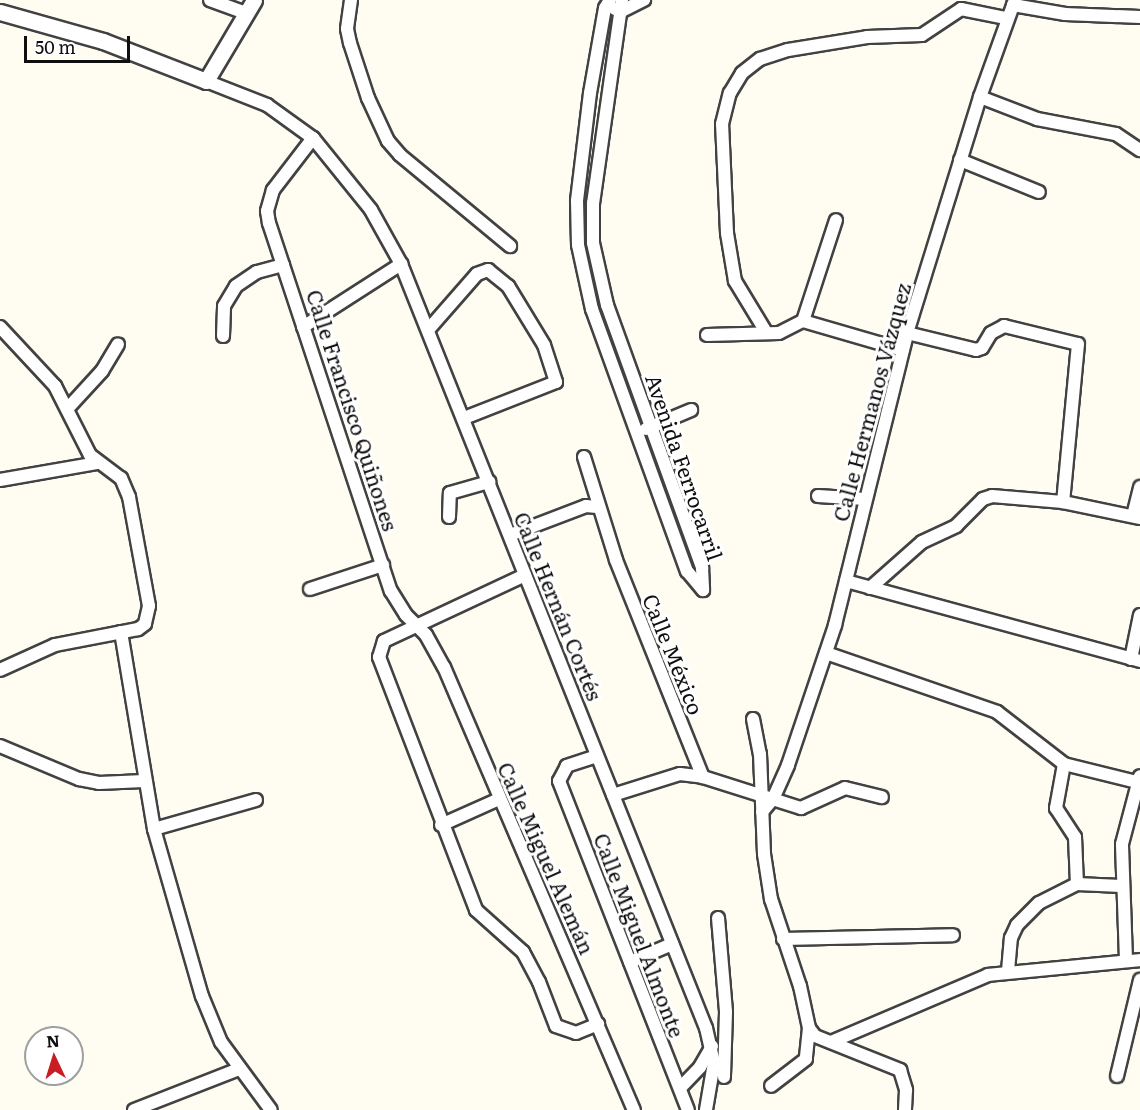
<!DOCTYPE html>
<meta charset="utf-8">
<style>
body{margin:0}
#map{position:relative;width:1140px;height:1110px;overflow:hidden;background:#fffdf1;font-family:Literata,serif}
div>[style]{position:absolute}
[style*='--x']{left:calc(var(--x)*1px);top:calc(var(--y)*1px);width:calc(var(--w)*1px);rotate:calc(var(--a)*1deg)}
.roads{filter:drop-shadow(2px 0 #424242) drop-shadow(-2px 0 #424242) drop-shadow(0 2px #424242) drop-shadow(0 -2px #424242)}
.minor>*{height:12px;margin:-6px;padding:0 6px;transform-origin:6px;border-radius:6px;background:#fff}
.tertiary>*{height:15px;margin:-7.5px;padding:0 7.5px;transform-origin:7.5px;border-radius:7.5px;background:#fff}
span{translate:-50% -50%;white-space:nowrap;text-align:center;line-height:1.15;-webkit-text-stroke:6px #fff;paint-order:stroke}
.street-label{font-size:21px;color:#0f0f0f}
.north{position:absolute;left:24px;top:1026px;width:60px;height:60px;box-sizing:border-box;background:#fff;border:2px solid #9f9f9f;border-radius:50%;rotate:356deg;font-size:16px;font-weight:700;line-height:24px;text-align:center;color:#0f0f0f}
.north::after{content:'';display:block;margin:auto;width:21px;height:27px;background:#c81e23;clip-path:polygon(50% 0,100% 100%,50% 72%,0 100%)}
.scale{position:absolute;left:24px;top:36px;width:106px;height:27px;box-sizing:border-box;border:3px solid #0f0f0f;border-top:0;padding-left:8px;font-size:18px;line-height:21px;white-space:nowrap;color:#0f0f0f;-webkit-text-stroke:4px #fff;paint-order:stroke}
</style>
<div id="map">
<div class="roads">
<div class="minor">
<i style="--x:210;--y:0;--w:38;--a:20"></i>
<i style="--x:351;--y:0;--w:29;--a:98"></i>
<i style="--x:347;--y:29;--w:14;--a:78"></i>
<i style="--x:350;--y:43;--w:58;--a:71.9"></i>
<i style="--x:368;--y:98;--w:47;--a:65.1"></i>
<i style="--x:388;--y:141;--w:18;--a:49"></i>
<i style="--x:400;--y:155;--w:143;--a:39.6"></i>
<i style="--x:610;--y:0;--w:9;--a:122"></i>
<i style="--x:605;--y:8;--w:86;--a:100"></i>
<i style="--x:590;--y:93;--w:109;--a:96.9"></i>
<i style="--x:577;--y:201;--w:44;--a:88.7"></i>
<i style="--x:578;--y:245;--w:66;--a:77.7"></i>
<i style="--x:592;--y:309;--w:279;--a:70.1"></i>
<i style="--x:687;--y:571;--w:25;--a:50"></i>
<i style="--x:622;--y:0;--w:205;--a:98.1"></i>
<i style="--x:593;--y:203;--w:40;--a:90"></i>
<i style="--x:593;--y:243;--w:64;--a:77.3"></i>
<i style="--x:607;--y:305;--w:280;--a:70.1"></i>
<i style="--x:702;--y:568;--w:22;--a:87"></i>
<i style="--x:1013;--y:5;--w:53;--a:9.8"></i>
<i style="--x:1065;--y:14;--w:75;--a:2.3"></i>
<i style="--x:615;--y:9;--w:7;--a:16"></i>
<i style="--x:622;--y:11;--w:25;--a:-27"></i>
<i style="--x:206;--y:81;--w:66;--a:21.5"></i>
<i style="--x:267;--y:105;--w:57;--a:35.7"></i>
<i style="--x:313;--y:138;--w:92;--a:51.1"></i>
<i style="--x:371;--y:210;--w:62;--a:60.9"></i>
<i style="--x:401;--y:264;--w:823;--a:68.24"></i>
<i style="--x:706;--y:1028;--w:36;--a:77"></i>
<i style="--x:714;--y:1063;--w:48;--a:99.7"></i>
<i style="--x:980;--y:97;--w:61;--a:21.1"></i>
<i style="--x:1037;--y:119;--w:80;--a:10.8"></i>
<i style="--x:1116;--y:134;--w:29;--a:34"></i>
<i style="--x:313;--y:138;--w:66;--a:127.6"></i>
<i style="--x:273;--y:190;--w:22;--a:106"></i>
<i style="--x:267;--y:211;--w:12;--a:81"></i>
<i style="--x:269;--y:223;--w:388;--a:71.7"></i>
<i style="--x:391;--y:591;--w:28;--a:58"></i>
<i style="--x:406;--y:615;--w:28;--a:45"></i>
<i style="--x:426;--y:635;--w:37;--a:61"></i>
<i style="--x:444;--y:667;--w:482;--a:66.8"></i>
<i style="--x:960;--y:160;--w:85;--a:22.1"></i>
<i style="--x:803;--y:321;--w:106;--a:-71.9"></i>
<i style="--x:0;--y:327;--w:81;--a:47"></i>
<i style="--x:55;--y:386;--w:77;--a:63.1"></i>
<i style="--x:90;--y:455;--w:39;--a:37"></i>
<i style="--x:121;--y:478;--w:21;--a:67"></i>
<i style="--x:129;--y:497;--w:111;--a:79.6"></i>
<i style="--x:149;--y:606;--w:18;--a:103"></i>
<i style="--x:145;--y:624;--w:9;--a:144"></i>
<i style="--x:138;--y:629;--w:85;--a:169.1"></i>
<i style="--x:55;--y:645;--w:60;--a:155.6"></i>
<i style="--x:303;--y:327;--w:117;--a:-32.7"></i>
<i style="--x:428;--y:330;--w:74;--a:-48.8"></i>
<i style="--x:477;--y:274;--w:12;--a:-20"></i>
<i style="--x:488;--y:270;--w:26;--a:39"></i>
<i style="--x:508;--y:286;--w:69;--a:58.6"></i>
<i style="--x:544;--y:345;--w:39;--a:72"></i>
<i style="--x:556;--y:382;--w:99;--a:158.6"></i>
<i style="--x:766;--y:332;--w:60;--a:-121.3"></i>
<i style="--x:735;--y:281;--w:49;--a:-99.5"></i>
<i style="--x:727;--y:233;--w:109;--a:-92.6"></i>
<i style="--x:722;--y:124;--w:32;--a:-76"></i>
<i style="--x:730;--y:93;--w:23;--a:-59"></i>
<i style="--x:742;--y:73;--w:23;--a:-38"></i>
<i style="--x:760;--y:59;--w:29;--a:-18"></i>
<i style="--x:788;--y:50;--w:80;--a:-9.3"></i>
<i style="--x:867;--y:37;--w:55;--a:-2.1"></i>
<i style="--x:922;--y:35;--w:47;--a:-33.7"></i>
<i style="--x:961;--y:9;--w:46;--a:11.3"></i>
<i style="--x:907;--y:333;--w:71;--a:13.8"></i>
<i style="--x:976;--y:350;--w:6;--a:-18"></i>
<i style="--x:982;--y:348;--w:17;--a:-59"></i>
<i style="--x:991;--y:333;--w:15;--a:-28"></i>
<i style="--x:1004;--y:326;--w:76;--a:13.7"></i>
<i style="--x:1078;--y:344;--w:159;--a:95.4"></i>
<i style="--x:707;--y:335;--w:72;--a:-1.6"></i>
<i style="--x:779;--y:333;--w:27;--a:-27"></i>
<i style="--x:803;--y:321;--w:104;--a:16.2"></i>
<i style="--x:223;--y:336;--w:30;--a:-88"></i>
<i style="--x:224;--y:306;--w:23;--a:-59"></i>
<i style="--x:236;--y:286;--w:25;--a:-34"></i>
<i style="--x:257;--y:272;--w:27;--a:-15"></i>
<i style="--x:69;--y:407;--w:49;--a:-47.5"></i>
<i style="--x:102;--y:371;--w:31;--a:-59"></i>
<i style="--x:646;--y:429;--w:49;--a:-22.9"></i>
<i style="--x:584;--y:457;--w:108;--a:72.7"></i>
<i style="--x:616;--y:560;--w:234;--a:68.2"></i>
<i style="--x:0;--y:480;--w:98;--a:-9.9"></i>
<i style="--x:818;--y:496;--w:47;--a:3.7"></i>
<i style="--x:1133;--y:516;--w:30;--a:-76"></i>
<i style="--x:449;--y:517;--w:24;--a:-88"></i>
<i style="--x:450;--y:493;--w:41;--a:-15.8"></i>
<i style="--x:510;--y:535;--w:81;--a:-20.9"></i>
<i style="--x:586;--y:506;--w:11;--a:5"></i>
<i style="--x:525;--y:575;--w:156;--a:154.9"></i>
<i style="--x:384;--y:641;--w:17;--a:107"></i>
<i style="--x:379;--y:657;--w:271;--a:69"></i>
<i style="--x:476;--y:910;--w:63;--a:41.8"></i>
<i style="--x:523;--y:952;--w:34;--a:62"></i>
<i style="--x:539;--y:982;--w:47;--a:68.9"></i>
<i style="--x:556;--y:1026;--w:21;--a:19"></i>
<i style="--x:576;--y:1033;--w:24;--a:-22"></i>
<i style="--x:846;--y:581;--w:305;--a:15.2"></i>
<i style="--x:870;--y:588;--w:69;--a:-41.5"></i>
<i style="--x:922;--y:542;--w:38;--a:-25"></i>
<i style="--x:956;--y:526;--w:38;--a:-45"></i>
<i style="--x:983;--y:499;--w:9;--a:-18"></i>
<i style="--x:992;--y:496;--w:71;--a:4.8"></i>
<i style="--x:1063;--y:502;--w:79;--a:11.7"></i>
<i style="--x:310;--y:589;--w:77;--a:-18.2"></i>
<i style="--x:121;--y:632;--w:200;--a:80.5"></i>
<i style="--x:154;--y:829;--w:174;--a:74"></i>
<i style="--x:202;--y:996;--w:50;--a:67.6"></i>
<i style="--x:221;--y:1042;--w:84;--a:53.7"></i>
<i style="--x:826;--y:653;--w:181;--a:19"></i>
<i style="--x:997;--y:712;--w:85;--a:37.8"></i>
<i style="--x:1064;--y:764;--w:75;--a:13.9"></i>
<i style="--x:1131;--y:659;--w:45;--a:-78.4"></i>
<i style="--x:753;--y:719;--w:36;--a:79"></i>
<i style="--x:760;--y:754;--w:100;--a:87.7"></i>
<i style="--x:764;--y:854;--w:46;--a:81.2"></i>
<i style="--x:771;--y:899;--w:92;--a:71.6"></i>
<i style="--x:800;--y:986;--w:43;--a:77.9"></i>
<i style="--x:809;--y:1028;--w:31;--a:96"></i>
<i style="--x:806;--y:1059;--w:44;--a:142.4"></i>
<i style="--x:0;--y:746;--w:86;--a:22.7"></i>
<i style="--x:79;--y:779;--w:20;--a:11"></i>
<i style="--x:99;--y:783;--w:45;--a:-2.5"></i>
<i style="--x:597;--y:756;--w:32;--a:162"></i>
<i style="--x:567;--y:766;--w:17;--a:118"></i>
<i style="--x:559;--y:781;--w:353;--a:68.6"></i>
<i style="--x:1064;--y:764;--w:45;--a:100.3"></i>
<i style="--x:1056;--y:808;--w:35;--a:57"></i>
<i style="--x:1075;--y:837;--w:47;--a:87.6"></i>
<i style="--x:613;--y:795;--w:70;--a:-17.4"></i>
<i style="--x:680;--y:774;--w:23;--a:7"></i>
<i style="--x:703;--y:777;--w:103;--a:17.6"></i>
<i style="--x:801;--y:808;--w:48;--a:-24.4"></i>
<i style="--x:845;--y:788;--w:38;--a:14"></i>
<i style="--x:762;--y:812;--w:17;--a:-50"></i>
<i style="--x:773;--y:799;--w:37;--a:-66"></i>
<i style="--x:788;--y:765;--w:148;--a:-71.4"></i>
<i style="--x:835;--y:625;--w:301;--a:-76.1"></i>
<i style="--x:907;--y:333;--w:247;--a:-72.8"></i>
<i style="--x:980;--y:97;--w:103;--a:-70.2"></i>
<i style="--x:441;--y:825;--w:64;--a:-24.1"></i>
<i style="--x:154;--y:829;--w:106;--a:-15.9"></i>
<i style="--x:718;--y:918;--w:94;--a:85.1"></i>
<i style="--x:726;--y:1012;--w:65;--a:91.8"></i>
<i style="--x:783;--y:939;--w:170;--a:-1.3"></i>
<i style="--x:1126;--y:960;--w:116;--a:-92"></i>
<i style="--x:1122;--y:844;--w:70;--a:-75.2"></i>
<i style="--x:630;--y:962;--w:46;--a:-23.2"></i>
<i style="--x:1008;--y:971;--w:33;--a:-85"></i>
<i style="--x:1011;--y:938;--w:14;--a:-65"></i>
<i style="--x:1017;--y:925;--w:31;--a:-45"></i>
<i style="--x:1039;--y:903;--w:42;--a:-26.6"></i>
<i style="--x:1077;--y:884;--w:44;--a:2.6"></i>
<i style="--x:809;--y:1028;--w:10;--a:53"></i>
<i style="--x:815;--y:1036;--w:92;--a:21.8"></i>
<i style="--x:900;--y:1070;--w:21;--a:73"></i>
<i style="--x:906;--y:1090;--w:20;--a:93"></i>
<i style="--x:831;--y:1042;--w:171;--a:-23.1"></i>
<i style="--x:988;--y:975;--w:153;--a:-5.6"></i>
<i style="--x:1117;--y:1076;--w:99;--a:-76.5"></i>
<i style="--x:680;--y:1088;--w:29;--a:-46"></i>
<i style="--x:700;--y:1067;--w:24;--a:-60"></i>
<i style="--x:134;--y:1110;--w:113;--a:-21.3"></i>
</div>
<div class="tertiary">
<i style="--x:0;--y:12;--w:107;--a:15.7"></i>
<i style="--x:103;--y:41;--w:110;--a:21.2"></i>
<i style="--x:206;--y:81;--w:94;--a:-59.3"></i>
</div>
</div>
<div class="street-label">
<span style="left:871px;top:402px;rotate:-75deg">Calle Hermanos Vázquez</span>
<span style="left:353px;top:410px;rotate:72deg">Calle Francisco Quiñones</span>
<span style="left:685px;top:467px;rotate:71deg">Avenida Ferrocarril</span>
<span style="left:559px;top:606px;rotate:68deg">Calle Hernán Cortés</span>
<span style="left:674px;top:654px;rotate:68deg">Calle México</span>
<span style="left:547px;top:858px;rotate:66deg">Calle Miguel Alemán</span>
<span style="left:640px;top:935px;rotate:69deg">Calle Miguel Almonte</span>
</div>
<div class="north">N</div>
<div class="scale">50 m</div>
</div>
